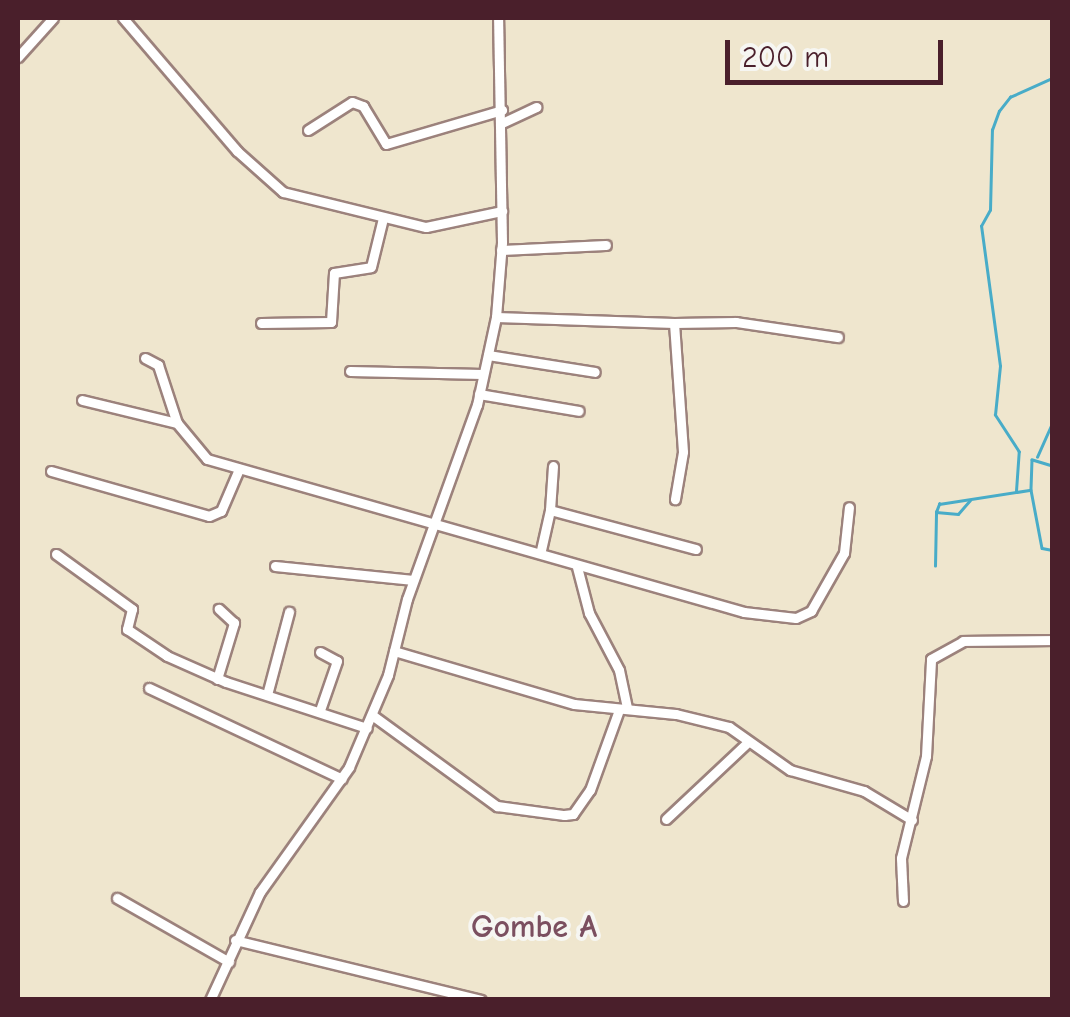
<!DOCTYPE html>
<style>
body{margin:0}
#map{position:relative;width:1070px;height:1017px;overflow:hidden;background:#efe6ce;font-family:"Comic Neue",sans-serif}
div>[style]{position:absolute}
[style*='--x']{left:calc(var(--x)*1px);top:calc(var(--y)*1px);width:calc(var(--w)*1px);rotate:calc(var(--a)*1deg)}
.stream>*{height:2.5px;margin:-1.25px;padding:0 1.25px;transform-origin:1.25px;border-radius:1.25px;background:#48acc8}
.roads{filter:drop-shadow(2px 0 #9c827c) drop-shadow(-2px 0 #9c827c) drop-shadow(0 2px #9c827c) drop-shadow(0 -2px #9c827c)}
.minor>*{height:9px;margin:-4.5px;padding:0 4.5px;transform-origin:4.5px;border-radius:4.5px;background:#fff}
span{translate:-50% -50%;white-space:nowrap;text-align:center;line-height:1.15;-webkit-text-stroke:8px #f6f6f2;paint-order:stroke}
.quarter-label{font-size:32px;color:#7b4f60;font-weight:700}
.frame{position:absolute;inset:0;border:20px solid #4a1f2b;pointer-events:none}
.scale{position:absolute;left:725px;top:40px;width:218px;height:45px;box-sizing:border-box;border:5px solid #4a1f2b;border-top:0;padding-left:12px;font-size:30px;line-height:35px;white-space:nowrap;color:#4a1f2b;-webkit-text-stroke:8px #f6f6f2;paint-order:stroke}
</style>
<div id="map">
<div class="stream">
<i style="--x:1037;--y:457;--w:36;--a:-66"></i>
<i style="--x:1052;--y:466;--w:21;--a:-163"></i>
<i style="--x:1032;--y:460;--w:30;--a:92"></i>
<i style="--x:1031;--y:490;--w:59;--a:79.3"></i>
<i style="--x:1042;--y:548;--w:10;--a:11"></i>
<i style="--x:1016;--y:491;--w:39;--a:-86"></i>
<i style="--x:1019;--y:452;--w:44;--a:-123"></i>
<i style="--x:995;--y:415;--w:49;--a:-84.2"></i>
<i style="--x:1000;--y:366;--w:141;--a:-97.7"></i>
<i style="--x:981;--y:226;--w:18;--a:-61"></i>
<i style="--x:990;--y:210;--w:80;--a:-88.6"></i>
<i style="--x:992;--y:130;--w:20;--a:-70"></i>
<i style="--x:999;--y:111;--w:18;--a:-52"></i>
<i style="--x:1010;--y:97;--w:46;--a:-24.3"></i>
<i style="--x:936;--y:512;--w:9;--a:-69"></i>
<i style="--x:939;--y:504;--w:91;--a:-8.8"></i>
<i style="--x:935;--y:566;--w:54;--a:-88.9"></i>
<i style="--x:936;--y:512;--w:22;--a:5"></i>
<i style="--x:958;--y:514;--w:18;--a:-49"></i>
</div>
<div class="roads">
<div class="minor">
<i style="--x:123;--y:18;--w:175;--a:49.4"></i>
<i style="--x:237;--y:151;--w:62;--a:41.7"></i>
<i style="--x:283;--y:192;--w:147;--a:13.8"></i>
<i style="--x:426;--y:227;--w:78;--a:-11.9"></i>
<i style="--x:18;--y:57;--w:52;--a:-48.1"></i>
<i style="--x:502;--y:123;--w:38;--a:-25"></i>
<i style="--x:308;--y:130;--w:52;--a:-32.5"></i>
<i style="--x:352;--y:102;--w:12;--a:20"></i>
<i style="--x:363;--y:106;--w:44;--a:58.8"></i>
<i style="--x:386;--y:144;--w:121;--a:-16.3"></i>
<i style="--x:501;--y:250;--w:105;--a:-2.7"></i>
<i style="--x:496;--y:317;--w:178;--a:1.9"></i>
<i style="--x:674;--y:323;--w:129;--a:86"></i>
<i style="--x:683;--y:452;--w:48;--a:99.7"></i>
<i style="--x:261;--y:323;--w:70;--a:-0.8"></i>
<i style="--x:331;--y:322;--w:49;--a:-86.5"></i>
<i style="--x:334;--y:273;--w:37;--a:-9"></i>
<i style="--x:371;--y:267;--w:50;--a:-76.2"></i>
<i style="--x:674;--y:323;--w:62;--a:-0.9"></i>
<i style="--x:736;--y:322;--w:103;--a:8.4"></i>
<i style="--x:488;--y:355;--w:108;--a:9"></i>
<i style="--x:145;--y:358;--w:15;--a:28"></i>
<i style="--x:158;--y:365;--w:61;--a:71.9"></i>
<i style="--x:177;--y:423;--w:47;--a:50.2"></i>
<i style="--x:207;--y:459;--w:558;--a:15.9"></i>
<i style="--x:744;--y:612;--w:52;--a:6.6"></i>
<i style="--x:796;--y:618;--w:17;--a:-25"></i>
<i style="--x:811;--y:611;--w:67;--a:-60.4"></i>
<i style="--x:844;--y:553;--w:46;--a:-83.8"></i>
<i style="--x:350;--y:371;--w:132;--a:1.3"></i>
<i style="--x:479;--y:394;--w:101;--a:9.6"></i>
<i style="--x:82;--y:400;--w:98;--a:13.6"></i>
<i style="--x:51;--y:471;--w:164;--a:15.9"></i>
<i style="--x:209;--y:516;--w:13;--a:-23"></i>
<i style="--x:221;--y:511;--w:46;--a:-66.8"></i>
<i style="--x:550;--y:510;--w:44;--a:-86.1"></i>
<i style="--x:541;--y:550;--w:41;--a:-77.3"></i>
<i style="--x:550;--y:510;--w:151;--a:15"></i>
<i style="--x:56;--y:554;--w:94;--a:35.9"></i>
<i style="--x:132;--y:609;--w:21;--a:104"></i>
<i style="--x:127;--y:629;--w:48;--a:34"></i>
<i style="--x:167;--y:656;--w:64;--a:23.8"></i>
<i style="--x:226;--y:682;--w:148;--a:18.1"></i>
<i style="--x:275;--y:566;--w:139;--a:5.8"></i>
<i style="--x:577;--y:567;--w:48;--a:75.4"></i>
<i style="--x:589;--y:613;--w:64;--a:62.2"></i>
<i style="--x:619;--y:670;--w:38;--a:78"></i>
<i style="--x:394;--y:651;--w:188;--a:16.4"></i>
<i style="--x:574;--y:704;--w:102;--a:5.6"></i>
<i style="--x:676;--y:714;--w:55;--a:13.8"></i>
<i style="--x:729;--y:727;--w:75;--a:35.2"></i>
<i style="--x:790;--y:770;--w:77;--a:15.8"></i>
<i style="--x:864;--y:791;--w:56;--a:31.1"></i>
<i style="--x:320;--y:652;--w:19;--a:28"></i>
<i style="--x:337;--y:661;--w:52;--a:109.1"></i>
<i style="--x:217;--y:679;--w:59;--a:-73.1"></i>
<i style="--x:234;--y:623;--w:21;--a:-137"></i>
<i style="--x:149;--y:688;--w:213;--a:25.2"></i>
<i style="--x:268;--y:691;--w:82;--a:-75.1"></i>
<i style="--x:372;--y:715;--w:155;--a:36.1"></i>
<i style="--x:497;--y:806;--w:68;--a:7.7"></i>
<i style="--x:564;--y:815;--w:9;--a:-6"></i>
<i style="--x:573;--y:814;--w:29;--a:-55"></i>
<i style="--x:590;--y:790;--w:85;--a:-70.1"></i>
<i style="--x:666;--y:819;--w:111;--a:-43.2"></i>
<i style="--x:117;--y:898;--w:129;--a:29.7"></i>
<i style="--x:903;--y:901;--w:43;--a:-92.7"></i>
<i style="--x:901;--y:858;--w:105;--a:-76.2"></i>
<i style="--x:926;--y:756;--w:97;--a:-87"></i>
<i style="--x:931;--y:659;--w:37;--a:-29"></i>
<i style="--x:963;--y:641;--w:89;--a:-0.6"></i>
<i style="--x:235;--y:940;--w:253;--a:13.7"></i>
<i style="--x:210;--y:1000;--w:119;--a:-65.2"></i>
<i style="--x:260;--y:892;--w:153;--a:-54.5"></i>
<i style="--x:349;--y:767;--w:100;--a:-67"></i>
<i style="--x:388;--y:675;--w:78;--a:-76"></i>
<i style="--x:407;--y:599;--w:206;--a:-70.2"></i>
<i style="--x:477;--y:405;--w:90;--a:-77.8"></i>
<i style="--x:496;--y:317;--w:75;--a:-85.4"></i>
<i style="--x:502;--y:242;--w:224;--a:-91"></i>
</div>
</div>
<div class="quarter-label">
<span style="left:534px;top:927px">Gombe A</span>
</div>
<div class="frame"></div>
<div class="scale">200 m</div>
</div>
